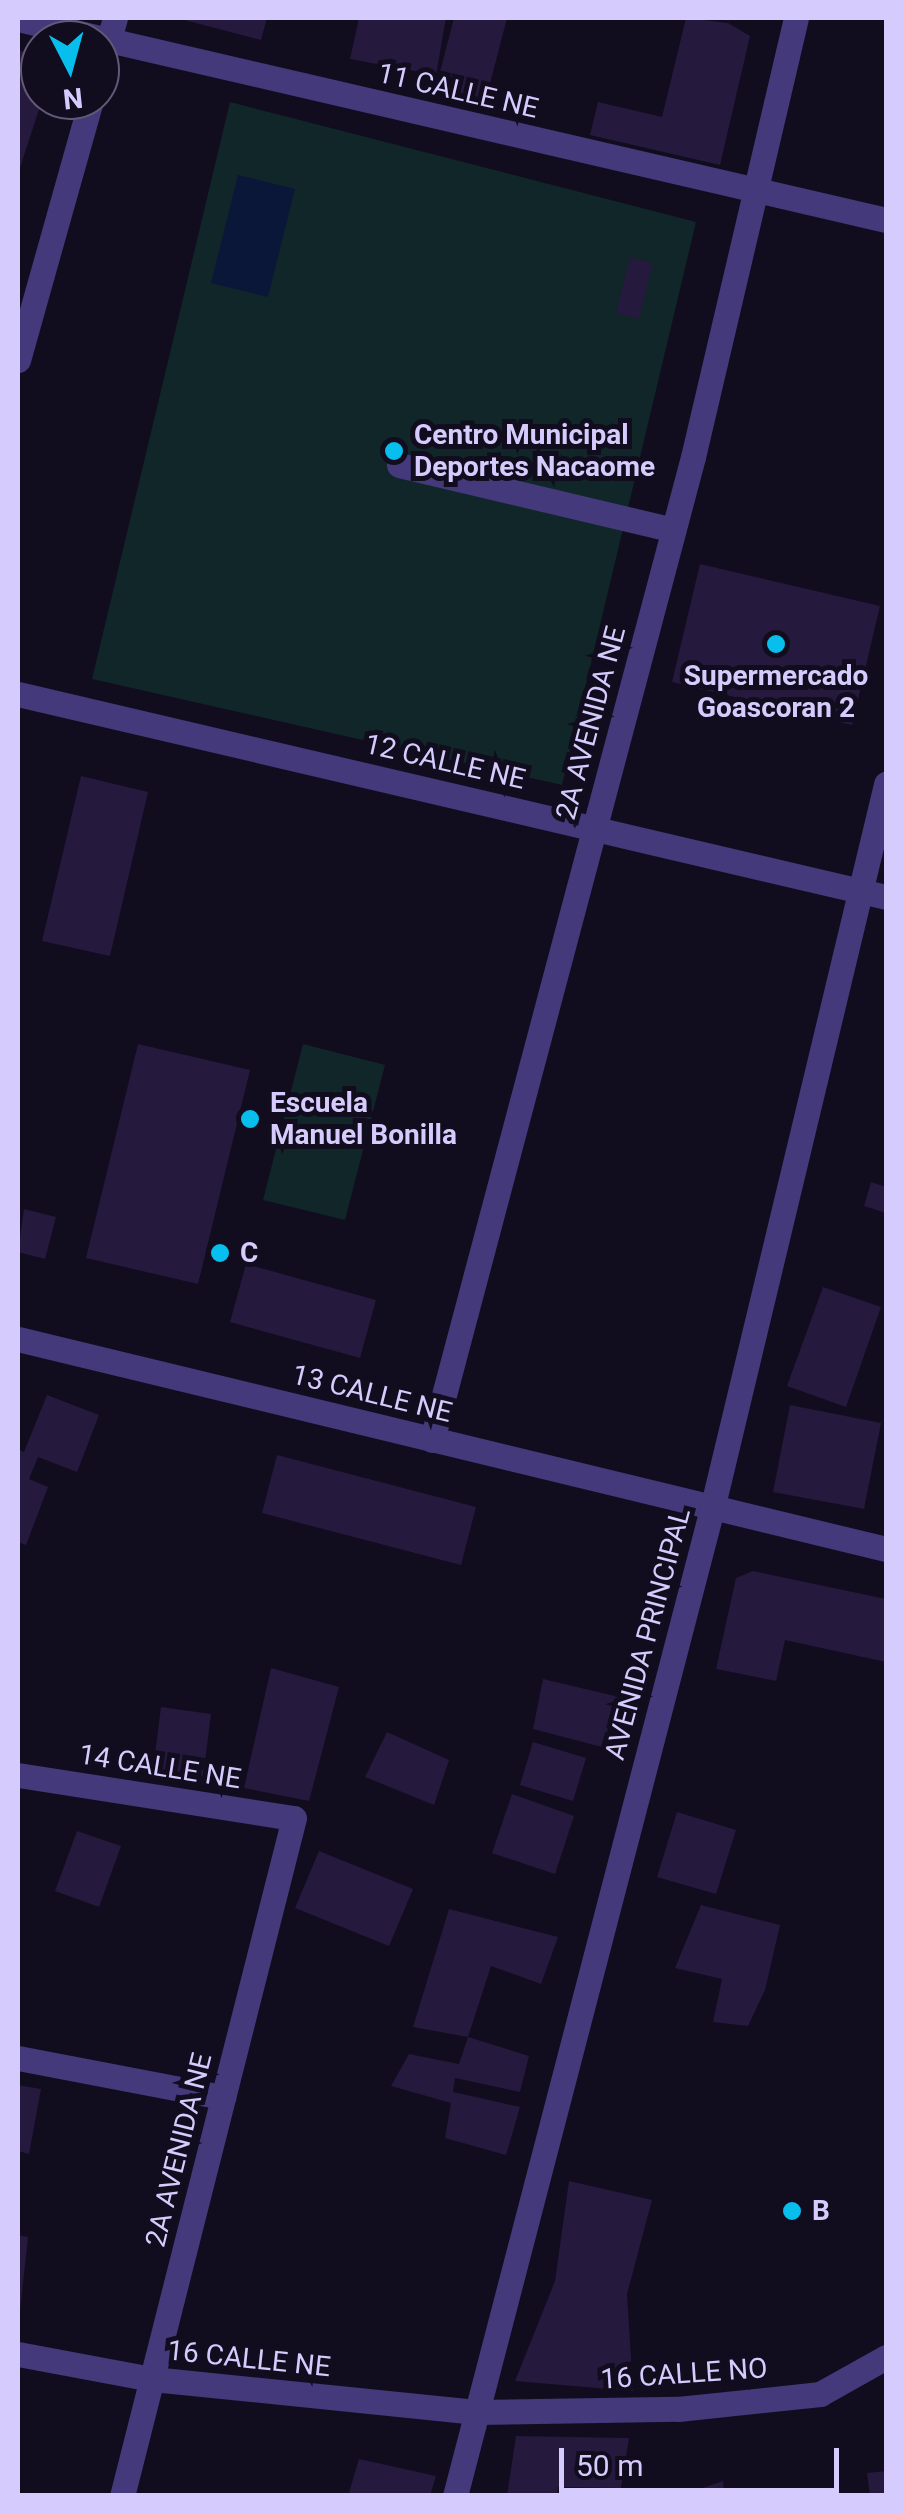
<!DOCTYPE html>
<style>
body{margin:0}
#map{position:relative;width:904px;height:2513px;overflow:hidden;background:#110d1e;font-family:Roboto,sans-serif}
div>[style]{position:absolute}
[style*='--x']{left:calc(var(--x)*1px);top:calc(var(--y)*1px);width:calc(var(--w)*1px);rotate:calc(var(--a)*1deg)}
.green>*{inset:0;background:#102628}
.water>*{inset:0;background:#0a1739}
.building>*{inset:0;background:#25193e}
.minor>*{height:25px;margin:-12.5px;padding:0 12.5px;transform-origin:12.5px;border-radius:12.5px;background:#43397b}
.dots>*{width:28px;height:28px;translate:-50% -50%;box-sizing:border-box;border:5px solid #110d1e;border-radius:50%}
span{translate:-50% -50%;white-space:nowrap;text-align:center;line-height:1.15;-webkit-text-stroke:10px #110d1e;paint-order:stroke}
.street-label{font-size:28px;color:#d6cbfd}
.poi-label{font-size:28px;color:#d6cbfd;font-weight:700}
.left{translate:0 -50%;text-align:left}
.frame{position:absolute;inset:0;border:20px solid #d6cbfd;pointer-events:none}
.north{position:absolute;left:20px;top:20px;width:100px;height:100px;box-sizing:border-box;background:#110d1e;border:2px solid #605977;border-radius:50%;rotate:174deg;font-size:28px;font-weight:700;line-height:40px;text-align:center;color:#d6cbfd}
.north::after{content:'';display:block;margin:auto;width:35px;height:45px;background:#08beec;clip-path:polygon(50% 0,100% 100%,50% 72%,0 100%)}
.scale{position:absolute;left:559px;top:2448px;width:280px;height:45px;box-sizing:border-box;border:5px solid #d6cbfd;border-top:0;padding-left:12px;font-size:30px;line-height:35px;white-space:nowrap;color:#d6cbfd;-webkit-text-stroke:8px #110d1e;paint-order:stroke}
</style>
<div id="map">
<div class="green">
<i style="clip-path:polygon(230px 102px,696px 222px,562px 785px,92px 679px)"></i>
<i style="clip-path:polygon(303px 1044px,385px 1065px,345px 1220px,263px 1200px)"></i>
</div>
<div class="water">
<i style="clip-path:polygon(238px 175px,295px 189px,268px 297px,211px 283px)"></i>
</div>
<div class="building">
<i style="clip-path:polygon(177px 18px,267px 18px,261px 40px)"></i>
<i style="clip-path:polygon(359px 18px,446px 18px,436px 75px,350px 59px)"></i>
<i style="clip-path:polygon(454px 18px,507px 18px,486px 99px,436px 87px)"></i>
<i style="clip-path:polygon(686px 18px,728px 23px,750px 36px,720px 165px,590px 135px,598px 102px,662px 117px)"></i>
<i style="clip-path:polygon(18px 50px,40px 57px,42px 100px,18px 174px)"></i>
<i style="clip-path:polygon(630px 257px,653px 263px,639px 319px,616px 313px)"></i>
<i style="clip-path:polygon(700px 564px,880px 606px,852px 725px,672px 682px)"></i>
<i style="clip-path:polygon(81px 776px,148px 792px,110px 956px,42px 941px)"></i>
<i style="clip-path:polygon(138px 1044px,250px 1070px,198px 1284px,86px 1258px)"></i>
<i style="clip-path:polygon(871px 1182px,886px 1187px,886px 1213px,864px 1206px)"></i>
<i style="clip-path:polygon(24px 1209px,56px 1217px,45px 1259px,18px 1252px)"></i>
<i style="clip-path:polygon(246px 1264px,376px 1300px,360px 1358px,230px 1322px)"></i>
<i style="clip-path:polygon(823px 1287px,881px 1307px,846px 1407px,787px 1386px)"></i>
<i style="clip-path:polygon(47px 1395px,99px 1415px,77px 1472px,38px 1457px,29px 1479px,48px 1487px,26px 1545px,18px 1542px,18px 1449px,24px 1452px)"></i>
<i style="clip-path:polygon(790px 1405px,881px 1423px,864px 1509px,773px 1492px)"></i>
<i style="clip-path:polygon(277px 1455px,476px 1507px,461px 1565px,262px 1513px)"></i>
<i style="clip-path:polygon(753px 1571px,886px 1599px,886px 1662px,785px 1640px,776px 1681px,716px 1669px,736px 1578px)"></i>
<i style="clip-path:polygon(271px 1668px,339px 1687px,309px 1801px,244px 1788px)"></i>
<i style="clip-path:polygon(543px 1679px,619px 1697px,602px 1747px,533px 1729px)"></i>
<i style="clip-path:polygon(161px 1707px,211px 1714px,202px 1785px,152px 1778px)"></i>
<i style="clip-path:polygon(387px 1732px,449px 1760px,434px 1805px,365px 1777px)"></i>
<i style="clip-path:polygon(533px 1742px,586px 1758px,573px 1801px,520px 1785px)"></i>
<i style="clip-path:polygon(512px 1794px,574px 1816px,555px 1874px,492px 1853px)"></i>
<i style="clip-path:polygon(677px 1812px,736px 1830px,716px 1894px,657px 1877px)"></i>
<i style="clip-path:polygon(77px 1831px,121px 1846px,99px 1907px,55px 1891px)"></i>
<i style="clip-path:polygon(319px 1851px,413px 1889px,389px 1946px,295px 1908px)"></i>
<i style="clip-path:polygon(701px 1905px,780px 1925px,765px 1990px,748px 2026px,713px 2022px,722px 1979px,675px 1968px)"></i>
<i style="clip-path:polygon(449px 1909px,558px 1937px,541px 1984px,491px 1966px,468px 2037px,413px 2027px)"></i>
<i style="clip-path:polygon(468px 2037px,529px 2056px,520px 2092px,455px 2078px,453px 2092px,520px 2107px,506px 2155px,445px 2138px,451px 2103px,391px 2086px,409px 2054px,459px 2064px)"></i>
<i style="clip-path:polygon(18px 2085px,41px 2089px,29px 2154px,18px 2151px)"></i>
<i style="clip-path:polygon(569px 2181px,652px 2200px,627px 2294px,633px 2391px,515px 2381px,555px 2281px)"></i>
<i style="clip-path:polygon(18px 2235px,28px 2237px,20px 2311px,18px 2310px)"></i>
<i style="clip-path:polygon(516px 2436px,629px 2438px,621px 2488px,558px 2487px,557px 2496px,507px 2496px)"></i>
<i style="clip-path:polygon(359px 2459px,436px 2476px,430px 2496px,348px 2496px)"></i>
<i style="clip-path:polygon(886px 2471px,886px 2496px,870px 2496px,867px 2473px)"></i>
<i style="clip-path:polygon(723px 2481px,724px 2496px,692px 2496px,691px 2492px)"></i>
</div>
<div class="minor">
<i style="--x:18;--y:19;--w:891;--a:13.04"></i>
<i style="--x:100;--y:69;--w:53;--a:-73.6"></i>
<i style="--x:18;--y:360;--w:270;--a:-74.3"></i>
<i style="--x:399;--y:465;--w:282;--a:13.3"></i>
<i style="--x:18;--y:694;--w:891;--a:13.16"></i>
<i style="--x:18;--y:1339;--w:893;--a:13.6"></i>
<i style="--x:432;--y:1440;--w:1017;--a:-75.13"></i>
<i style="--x:693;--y:457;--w:451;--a:-76.8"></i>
<i style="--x:18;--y:1775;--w:279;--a:8.9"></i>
<i style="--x:294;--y:1818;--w:699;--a:104.23"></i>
<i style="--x:18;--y:2058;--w:209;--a:10.8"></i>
<i style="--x:18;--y:2354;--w:136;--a:10.6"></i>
<i style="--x:152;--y:2379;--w:326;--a:5.8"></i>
<i style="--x:476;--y:2412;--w:202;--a:-0.9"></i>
<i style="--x:678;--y:2409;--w:143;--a:-6"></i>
<i style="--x:820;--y:2394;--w:76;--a:-29.3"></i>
<i style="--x:455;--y:2496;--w:1020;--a:-75.41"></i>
<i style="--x:712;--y:1509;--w:746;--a:-76.5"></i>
</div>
<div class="dots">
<i style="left:394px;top:451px;background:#08beec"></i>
<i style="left:776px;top:644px;background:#08beec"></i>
<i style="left:250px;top:1119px;background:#08beec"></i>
<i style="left:220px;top:1253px;background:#08beec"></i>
<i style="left:792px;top:2211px;background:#08beec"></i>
</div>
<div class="street-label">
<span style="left:458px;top:91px;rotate:13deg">11 CALLE NE</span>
<span style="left:591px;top:723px;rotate:-75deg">2A AVENIDA NE</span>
<span style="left:445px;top:762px;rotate:13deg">12 CALLE NE</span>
<span style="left:372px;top:1394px;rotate:14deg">13 CALLE NE</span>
<span style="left:648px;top:1634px;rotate:-75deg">AVENIDA PRINCIPAL</span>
<span style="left:160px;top:1767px;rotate:9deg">14 CALLE NE</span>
<span style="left:179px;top:2150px;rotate:-76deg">2A AVENIDA NE</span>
<span style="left:249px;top:2359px;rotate:6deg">16 CALLE NE</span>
<span style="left:684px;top:2374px;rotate:-4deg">16 CALLE NO</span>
</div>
<div class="poi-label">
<span class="left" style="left:414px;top:451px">Centro Municipal<br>Deportes Nacaome</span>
<span style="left:776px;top:692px">Supermercado<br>Goascoran 2</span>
<span class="left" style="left:270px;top:1119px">Escuela<br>Manuel Bonilla</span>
<span class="left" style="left:240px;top:1253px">C</span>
<span class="left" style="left:812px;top:2211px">B</span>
</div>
<div class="frame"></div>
<div class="north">N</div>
<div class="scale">50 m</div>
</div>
